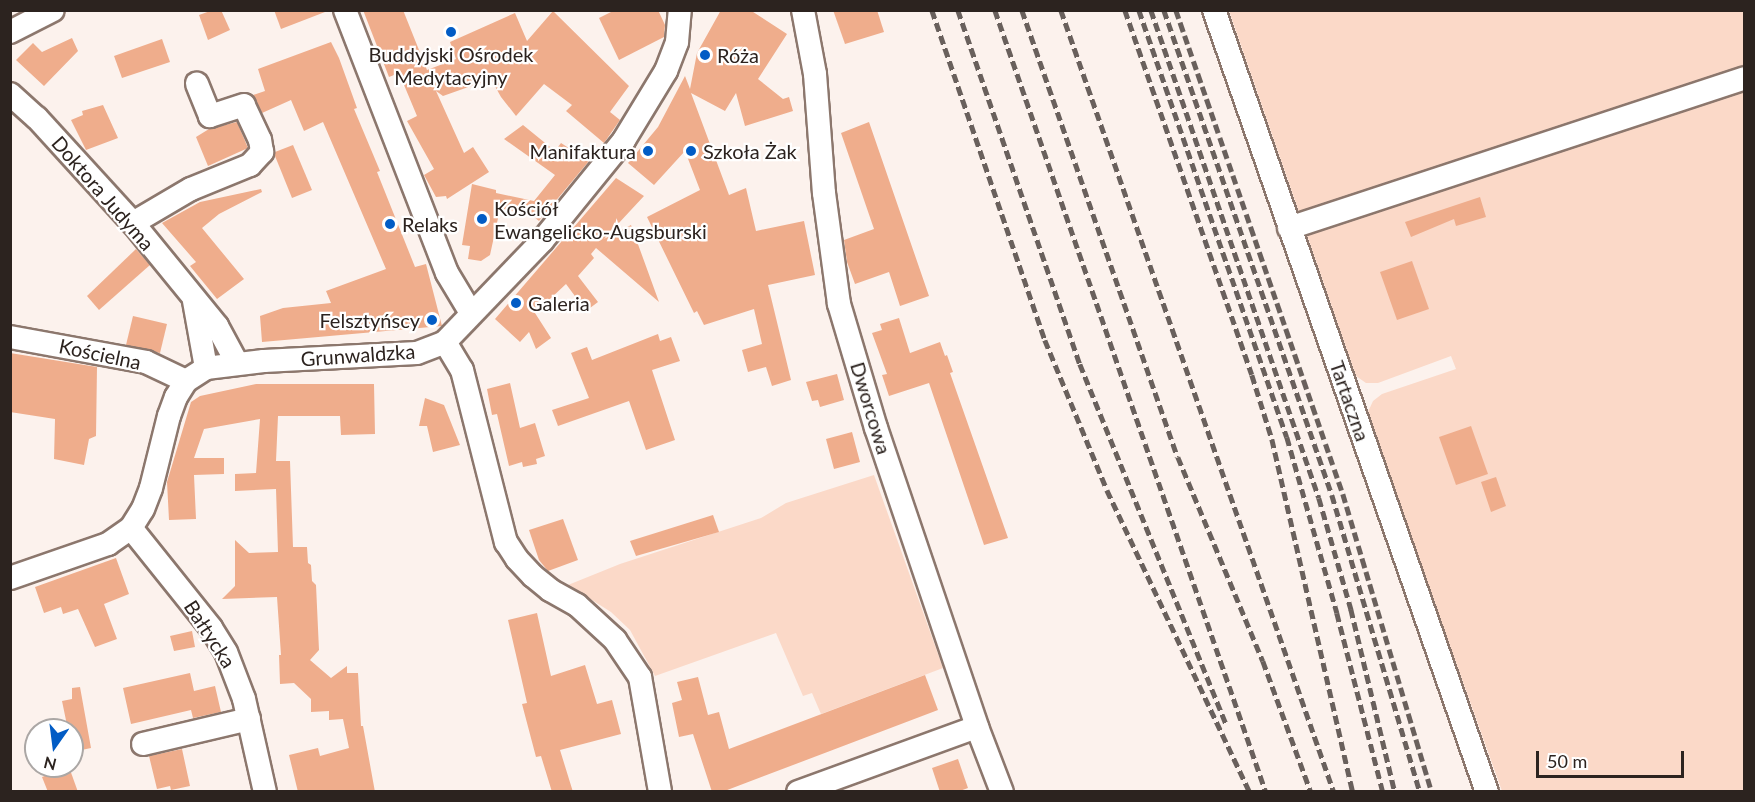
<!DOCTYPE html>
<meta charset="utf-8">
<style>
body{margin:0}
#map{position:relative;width:1755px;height:802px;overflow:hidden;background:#fcf2ed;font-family:Lato,sans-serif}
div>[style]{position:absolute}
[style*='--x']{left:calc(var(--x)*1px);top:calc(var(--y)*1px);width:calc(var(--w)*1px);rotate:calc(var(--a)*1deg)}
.green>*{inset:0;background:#fbd9c8}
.building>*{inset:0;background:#efad8c}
.roads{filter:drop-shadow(2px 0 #8c776d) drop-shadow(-2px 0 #8c776d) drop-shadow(0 2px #8c776d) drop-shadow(0 -2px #8c776d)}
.minor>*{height:22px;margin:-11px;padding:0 11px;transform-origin:11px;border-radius:11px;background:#fff}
.rail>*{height:4.5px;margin-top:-2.25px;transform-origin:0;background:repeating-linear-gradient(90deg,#69605c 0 9px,transparent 0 13.5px)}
.dots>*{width:16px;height:16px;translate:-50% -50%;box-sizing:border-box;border:3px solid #fff;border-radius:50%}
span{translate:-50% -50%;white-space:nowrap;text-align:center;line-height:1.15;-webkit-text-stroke:4.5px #fff;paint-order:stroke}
.poi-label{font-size:20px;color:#2c231f}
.left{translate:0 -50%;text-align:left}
.right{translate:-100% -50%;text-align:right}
.street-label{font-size:20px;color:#2c231f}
.frame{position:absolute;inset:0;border:12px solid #2c231f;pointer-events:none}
.north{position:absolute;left:24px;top:718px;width:60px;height:60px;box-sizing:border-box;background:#fff;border:2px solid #aba7a5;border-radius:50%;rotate:194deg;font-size:16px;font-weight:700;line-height:24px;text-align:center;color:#2c231f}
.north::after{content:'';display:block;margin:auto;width:21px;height:27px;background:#025cc5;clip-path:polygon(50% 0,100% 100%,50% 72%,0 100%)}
.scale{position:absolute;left:1536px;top:751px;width:148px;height:27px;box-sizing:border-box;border:3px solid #2c231f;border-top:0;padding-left:8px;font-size:18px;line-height:21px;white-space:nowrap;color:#2c231f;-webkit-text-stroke:4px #fff;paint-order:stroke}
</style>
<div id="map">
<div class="green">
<i style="clip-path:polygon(1229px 11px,1744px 11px,1744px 791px,1502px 791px,1367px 414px,1373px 401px,1382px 394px,1456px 369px,1451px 356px,1378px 383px,1366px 383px,1356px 376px)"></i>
<i style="clip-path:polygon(874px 475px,943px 668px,821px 714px,812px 693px,803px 696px,776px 633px,655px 676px,630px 630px,611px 612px,568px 585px,620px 564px,761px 518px,786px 503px)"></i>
</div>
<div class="building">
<i style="clip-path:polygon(213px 10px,221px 10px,230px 30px,208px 40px,199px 15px)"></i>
<i style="clip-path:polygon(274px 10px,325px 10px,325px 12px,281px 29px)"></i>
<i style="clip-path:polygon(363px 10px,403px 10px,427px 70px,456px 59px,450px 42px,515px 13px,527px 41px,553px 11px,629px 86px,610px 112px,620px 120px,604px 143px,566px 111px,572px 105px,544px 84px,516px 116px,501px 97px,491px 79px,443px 96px,436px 91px,464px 153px,473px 147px,489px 172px,447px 199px,446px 196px,436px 197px,424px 175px,434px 169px,407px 121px,417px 116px,399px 73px,389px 77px)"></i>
<i style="clip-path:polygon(615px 10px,658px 10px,665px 25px,664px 37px,619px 60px,599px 18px)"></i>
<i style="clip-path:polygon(721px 10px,750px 10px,787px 34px,758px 79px,783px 99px,789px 97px,793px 111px,745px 126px,736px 93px,725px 111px,691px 93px,729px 195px,746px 188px,756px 231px,804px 221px,815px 275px,768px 285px,791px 380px,772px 386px,766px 367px,748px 372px,742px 350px,762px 344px,754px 309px,704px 325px,697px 311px,694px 313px,647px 217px,700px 190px,685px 151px,654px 185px,628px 163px,658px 127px,685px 76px,690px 89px,697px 53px)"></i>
<i style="clip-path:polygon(833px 10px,877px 10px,884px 32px,845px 44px)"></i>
<i style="clip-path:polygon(72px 38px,78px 51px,44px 86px,16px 60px,33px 43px,42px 52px)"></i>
<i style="clip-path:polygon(162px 39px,170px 62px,122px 78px,114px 56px)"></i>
<i style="clip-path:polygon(331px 42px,339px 58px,357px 108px,354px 109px,380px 171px,377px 172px,415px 267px,426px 264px,442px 326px,262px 342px,260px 316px,283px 308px,331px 303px,326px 291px,386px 269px,323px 122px,304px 131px,291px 100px,262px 113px,253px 95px,265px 91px,258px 69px)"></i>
<i style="clip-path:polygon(103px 105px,118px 138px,86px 150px,71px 120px,83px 115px,82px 111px)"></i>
<i style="clip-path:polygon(237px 122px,248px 148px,208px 166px,196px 137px,209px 129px)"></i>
<i style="clip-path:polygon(869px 122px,929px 296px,900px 306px,889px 272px,855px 284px,847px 262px,844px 240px,874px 229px,841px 133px)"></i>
<i style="clip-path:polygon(523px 125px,555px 151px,561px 143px,589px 161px,539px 221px,529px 213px,500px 209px,490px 255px,481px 261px,468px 259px,470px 246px,462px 245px,472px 184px,496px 190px,496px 193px,534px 201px,555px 175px,504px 139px)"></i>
<i style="clip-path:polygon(293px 145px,312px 190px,292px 198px,275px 156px,275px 152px)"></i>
<i style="clip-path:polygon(616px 178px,644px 196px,604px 239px,631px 225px,659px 302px,596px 248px,591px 254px,594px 258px,578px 276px,598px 302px,586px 311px,566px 284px,535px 313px,551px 338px,536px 349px,529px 332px,520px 342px,495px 319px)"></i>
<i style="clip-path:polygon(261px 189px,262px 192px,219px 214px,202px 228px,244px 279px,217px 299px,190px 266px,196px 262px,162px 223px,200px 202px)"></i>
<i style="clip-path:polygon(1480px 197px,1486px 217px,1456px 226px,1454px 219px,1411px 237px,1405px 222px)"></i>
<i style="clip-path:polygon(136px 249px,150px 265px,99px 310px,87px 296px)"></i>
<i style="clip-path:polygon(1412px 261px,1429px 309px,1397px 320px,1380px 272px)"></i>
<i style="clip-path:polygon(133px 316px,167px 324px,160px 353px,126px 345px)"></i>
<i style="clip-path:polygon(899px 318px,910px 353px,940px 342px,945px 356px,947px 355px,953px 372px,950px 373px,1008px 538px,984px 545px,929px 383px,889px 396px,882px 375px,887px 374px,872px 333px,882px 330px,880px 324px)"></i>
<i style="clip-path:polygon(658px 334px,660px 341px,671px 337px,680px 361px,652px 370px,675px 440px,646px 450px,629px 401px,558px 426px,552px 410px,589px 398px,571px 353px,587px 347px,592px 360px)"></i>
<i style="clip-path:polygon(10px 353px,97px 367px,96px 436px,89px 439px,84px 465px,54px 459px,55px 419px,10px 412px)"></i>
<i style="clip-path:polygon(837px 374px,844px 400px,820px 407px,818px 400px,812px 401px,806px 382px)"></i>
<i style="clip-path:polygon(510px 383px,520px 428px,535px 423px,545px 456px,536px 459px,537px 464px,523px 467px,522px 462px,509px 466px,497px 414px,492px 415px,487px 389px)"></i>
<i style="clip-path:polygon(256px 384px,374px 384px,375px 434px,341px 435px,340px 416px,278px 416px,276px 461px,290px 461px,293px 547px,307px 547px,308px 563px,311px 565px,312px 581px,316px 585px,319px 650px,310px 660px,331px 678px,347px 666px,347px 673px,358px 673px,361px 726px,363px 726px,375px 792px,298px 792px,289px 755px,318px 748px,320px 756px,349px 748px,343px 719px,329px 720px,329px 711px,311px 712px,311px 699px,294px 683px,280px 684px,279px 655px,281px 655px,277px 597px,222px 599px,235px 586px,235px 540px,249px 553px,278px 552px,276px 489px,235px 491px,235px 474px,256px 473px,260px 419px,204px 429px,194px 458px,224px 458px,224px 474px,194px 475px,196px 519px,169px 520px,167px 482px,191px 402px,200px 396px)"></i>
<i style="clip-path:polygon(425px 398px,444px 405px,460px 445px,433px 452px,427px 426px,419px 426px)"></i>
<i style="clip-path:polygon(1471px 426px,1488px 474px,1456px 485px,1439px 437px)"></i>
<i style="clip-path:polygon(852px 432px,860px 462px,834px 469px,826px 439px)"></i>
<i style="clip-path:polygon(1496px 477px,1506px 506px,1491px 512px,1481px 482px)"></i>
<i style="clip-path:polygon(713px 515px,719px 532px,636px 556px,630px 541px)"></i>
<i style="clip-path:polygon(563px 519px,578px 560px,548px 571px,539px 560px,529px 530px)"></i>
<i style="clip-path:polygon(116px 558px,129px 594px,104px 604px,117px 639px,95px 647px,78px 609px,63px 614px,61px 607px,44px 613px,35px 587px)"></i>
<i style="clip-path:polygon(537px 613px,551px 676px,585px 665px,597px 704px,612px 700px,621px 734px,560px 750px,573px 792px,552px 792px,541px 756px,536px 757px,522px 704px,527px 703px,508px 620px)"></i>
<i style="clip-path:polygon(192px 631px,195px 647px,174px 651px,170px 636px)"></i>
<i style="clip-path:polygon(190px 673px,194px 691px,215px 686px,221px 712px,193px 718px,191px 710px,131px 724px,123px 688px)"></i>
<i style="clip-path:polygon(925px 675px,938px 710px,722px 792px,712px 792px,693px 734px,679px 737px,672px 703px,682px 700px,677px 682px,698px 677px,708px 715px,719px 712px,729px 749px)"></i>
<i style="clip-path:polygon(80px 687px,91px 748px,72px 752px,72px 730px,68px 730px,62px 701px,72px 699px,72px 688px)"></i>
<i style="clip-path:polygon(182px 749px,190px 786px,171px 790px,170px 786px,157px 789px,149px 756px)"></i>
<i style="clip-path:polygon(958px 759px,968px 788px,957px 792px,940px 792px,932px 768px)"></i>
<i style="clip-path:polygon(69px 767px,78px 792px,48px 792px,42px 777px)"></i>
</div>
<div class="roads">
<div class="minor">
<i style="--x:345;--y:10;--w:282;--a:68.8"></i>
<i style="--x:447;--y:273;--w:47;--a:59"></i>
<i style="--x:803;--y:10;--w:65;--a:79.4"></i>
<i style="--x:815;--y:74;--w:119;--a:85.7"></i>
<i style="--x:824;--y:193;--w:112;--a:82.3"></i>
<i style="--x:839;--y:304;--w:129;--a:73.4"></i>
<i style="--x:876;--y:428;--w:316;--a:71.3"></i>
<i style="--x:977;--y:727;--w:70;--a:69"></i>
<i style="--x:1214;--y:10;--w:828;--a:70.76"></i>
<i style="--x:10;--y:32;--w:48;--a:-27.1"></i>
<i style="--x:10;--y:94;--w:36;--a:42"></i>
<i style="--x:37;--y:118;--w:142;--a:47.6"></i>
<i style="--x:133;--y:223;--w:133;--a:50.8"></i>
<i style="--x:217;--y:326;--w:42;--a:61.6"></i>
<i style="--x:133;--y:223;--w:67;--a:-30.4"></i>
<i style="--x:191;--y:189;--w:64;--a:-22.1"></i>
<i style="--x:250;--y:165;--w:18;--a:-47"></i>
<i style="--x:262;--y:152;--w:12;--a:-99"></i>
<i style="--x:260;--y:140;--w:38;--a:-115"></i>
<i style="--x:244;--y:105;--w:36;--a:162"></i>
<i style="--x:210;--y:116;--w:35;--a:-112"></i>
<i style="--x:1289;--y:228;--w:479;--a:-18.2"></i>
<i style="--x:194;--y:301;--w:68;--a:79.8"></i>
<i style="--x:10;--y:337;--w:138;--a:10.4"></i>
<i style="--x:146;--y:362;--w:44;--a:25.4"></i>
<i style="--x:445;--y:342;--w:33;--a:59"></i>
<i style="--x:462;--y:370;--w:178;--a:75.7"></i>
<i style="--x:506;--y:542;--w:20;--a:57"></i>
<i style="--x:517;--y:559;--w:23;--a:47"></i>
<i style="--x:533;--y:576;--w:22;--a:39"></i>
<i style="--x:550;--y:590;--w:31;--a:29"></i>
<i style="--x:577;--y:605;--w:52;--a:42.6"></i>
<i style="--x:615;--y:640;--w:45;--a:56"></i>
<i style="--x:640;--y:677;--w:117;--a:80.1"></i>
<i style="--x:131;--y:528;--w:128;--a:51.3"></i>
<i style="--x:211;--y:628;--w:28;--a:58"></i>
<i style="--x:226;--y:652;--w:50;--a:69"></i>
<i style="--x:244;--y:699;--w:95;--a:77.3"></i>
<i style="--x:10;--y:578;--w:104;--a:-19.1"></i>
<i style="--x:108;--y:544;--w:28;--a:-35"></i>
<i style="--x:131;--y:528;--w:22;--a:-58"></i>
<i style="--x:143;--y:509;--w:22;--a:-69"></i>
<i style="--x:151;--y:488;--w:74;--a:-76"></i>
<i style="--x:169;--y:416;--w:20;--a:-70"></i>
<i style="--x:176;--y:397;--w:19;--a:-58"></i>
<i style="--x:186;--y:381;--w:24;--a:-33"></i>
<i style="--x:206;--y:368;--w:58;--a:-6.9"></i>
<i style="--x:264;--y:361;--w:153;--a:-3"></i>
<i style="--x:417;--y:353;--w:30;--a:-21"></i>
<i style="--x:445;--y:342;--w:140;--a:-46.2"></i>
<i style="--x:542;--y:241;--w:130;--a:-50.9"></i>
<i style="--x:624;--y:140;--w:81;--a:-58.7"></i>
<i style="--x:666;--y:71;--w:31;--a:-69"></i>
<i style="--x:677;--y:42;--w:32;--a:-85"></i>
<i style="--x:143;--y:744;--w:109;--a:-13.3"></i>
<i style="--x:798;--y:792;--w:190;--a:-20"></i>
</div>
</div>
<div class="rail">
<i style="--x:932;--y:10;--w:349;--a:71.1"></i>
<i style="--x:1045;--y:340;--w:162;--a:67.5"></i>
<i style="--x:1107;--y:490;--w:334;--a:64.7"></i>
<i style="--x:958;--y:10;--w:374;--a:71"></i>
<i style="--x:1080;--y:364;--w:388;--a:67.9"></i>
<i style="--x:995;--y:10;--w:828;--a:70.89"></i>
<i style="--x:1022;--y:10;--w:473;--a:70.8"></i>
<i style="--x:1178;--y:457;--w:221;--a:67.4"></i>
<i style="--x:1263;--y:661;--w:140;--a:69.9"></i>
<i style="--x:1061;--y:10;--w:828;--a:70.76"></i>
<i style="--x:1125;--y:10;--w:386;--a:70.8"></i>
<i style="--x:1252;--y:375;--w:67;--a:72.6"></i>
<i style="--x:1272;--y:439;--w:362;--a:77.1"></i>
<i style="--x:1139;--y:10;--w:452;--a:70.9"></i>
<i style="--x:1287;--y:437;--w:183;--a:74.1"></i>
<i style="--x:1337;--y:613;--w:185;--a:75.6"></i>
<i style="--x:1151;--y:10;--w:516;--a:71"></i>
<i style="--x:1319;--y:498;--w:116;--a:73.9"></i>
<i style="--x:1351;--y:609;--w:188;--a:76.5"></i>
<i style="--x:1164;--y:10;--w:513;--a:70.89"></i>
<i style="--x:1332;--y:495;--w:310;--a:73.5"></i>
<i style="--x:1176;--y:10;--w:512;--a:70.96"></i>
<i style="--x:1343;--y:494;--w:311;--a:73.4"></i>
</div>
<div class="dots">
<i style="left:451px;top:32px;background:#025cc5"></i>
<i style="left:705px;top:55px;background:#025cc5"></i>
<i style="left:648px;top:151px;background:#025cc5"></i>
<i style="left:691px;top:151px;background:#025cc5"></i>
<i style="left:482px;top:219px;background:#025cc5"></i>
<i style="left:390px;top:224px;background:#025cc5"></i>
<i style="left:516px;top:303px;background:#025cc5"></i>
<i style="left:432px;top:320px;background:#025cc5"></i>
</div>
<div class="poi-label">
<span style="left:451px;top:66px">Buddyjski Ośrodek<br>Medytacyjny</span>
<span class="left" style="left:717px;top:55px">Róża</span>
<span class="right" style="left:636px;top:151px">Manifaktura</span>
<span class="left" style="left:703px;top:151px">Szkoła Żak</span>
<span class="left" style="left:494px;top:220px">Kościół<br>Ewangelicko-Augsburski</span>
<span class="left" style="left:402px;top:224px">Relaks</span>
<span class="left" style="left:528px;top:303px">Galeria</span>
<span class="right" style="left:420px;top:320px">Felsztyńscy</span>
</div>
<div class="street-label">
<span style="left:103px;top:193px;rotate:49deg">Doktora Judyma</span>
<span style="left:100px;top:354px;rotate:12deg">Kościelna</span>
<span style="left:358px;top:355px;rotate:-4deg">Grunwaldzka</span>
<span style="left:1350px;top:401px;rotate:71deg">Tartaczna</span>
<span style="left:871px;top:408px;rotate:73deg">Dworcowa</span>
<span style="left:210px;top:634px;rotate:57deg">Bałtycka</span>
</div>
<div class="frame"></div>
<div class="north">N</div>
<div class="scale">50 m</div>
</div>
